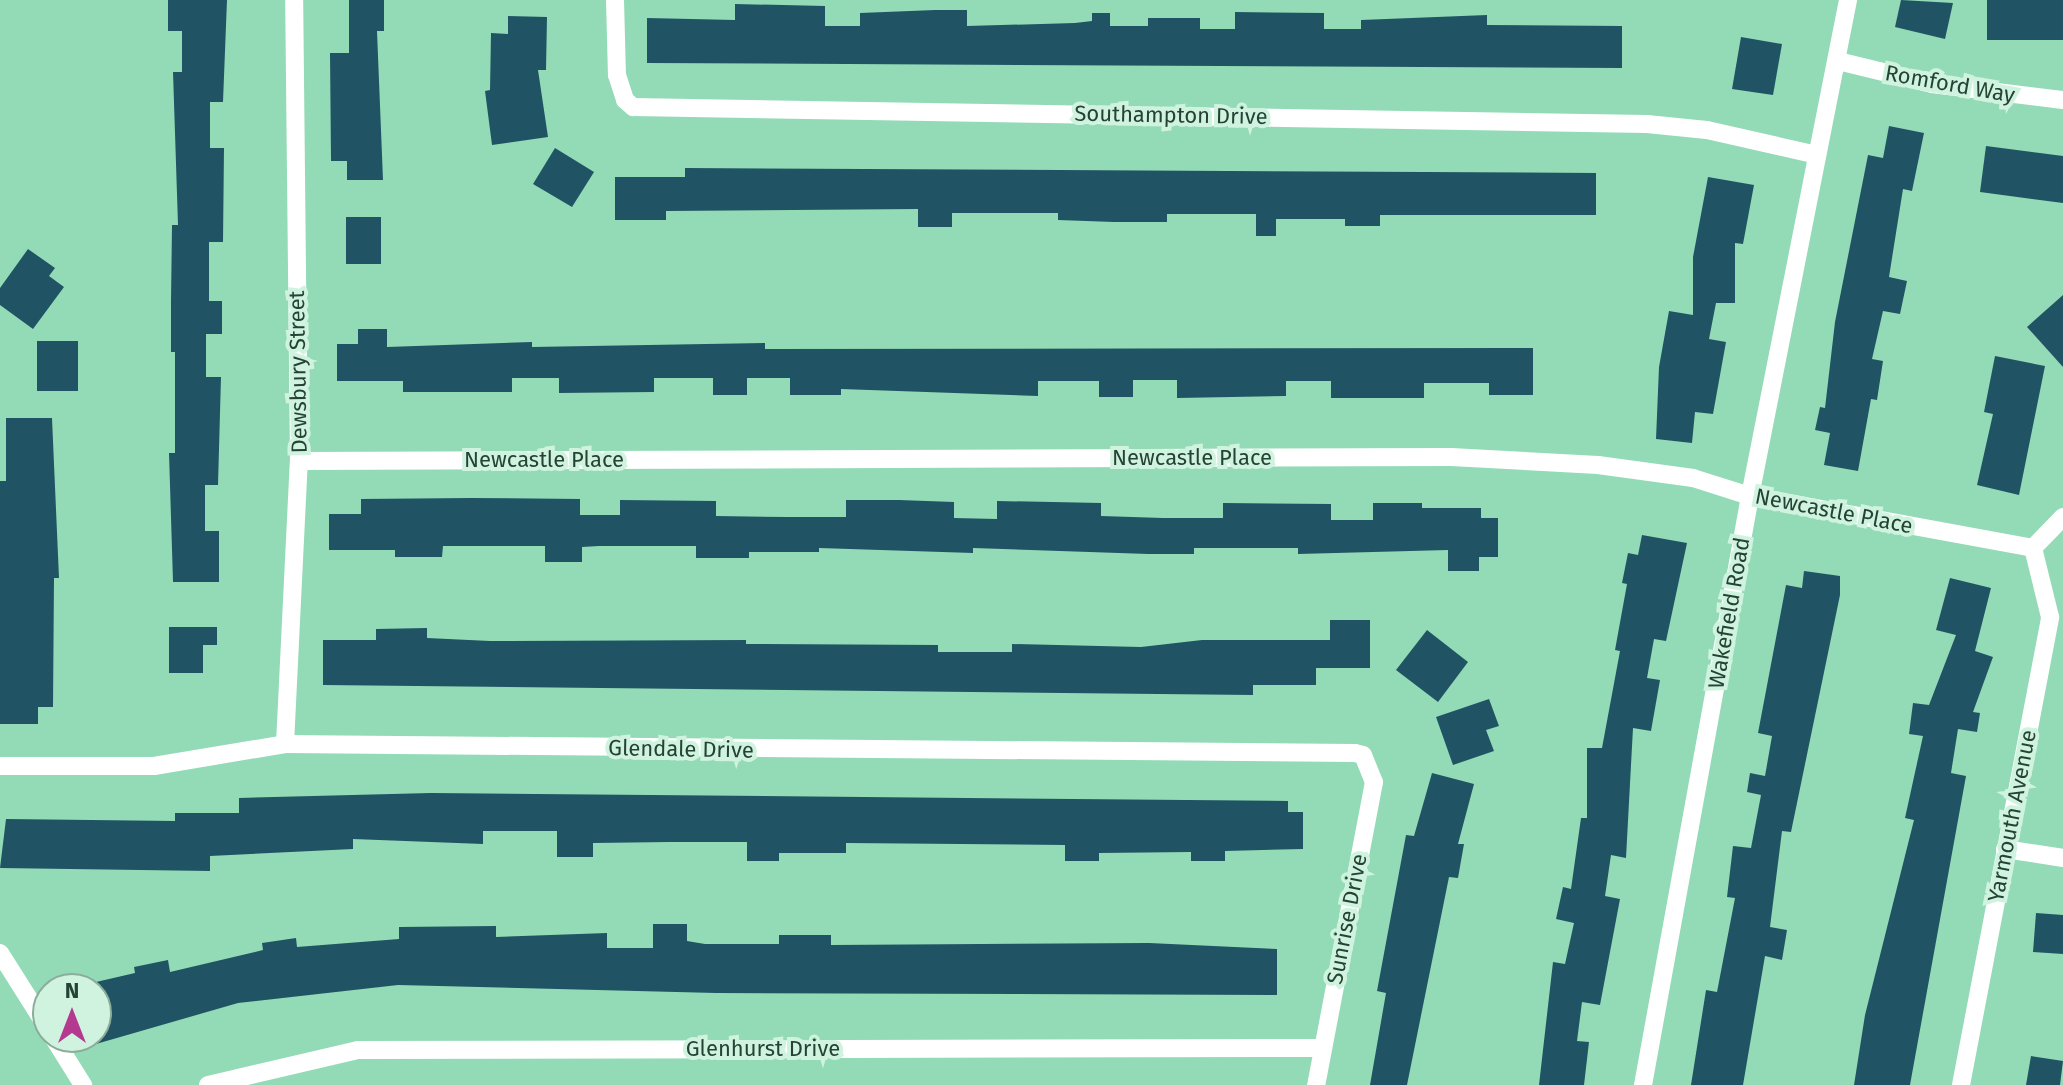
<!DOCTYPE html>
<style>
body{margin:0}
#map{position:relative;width:2063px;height:1085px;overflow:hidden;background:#93dbb6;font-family:"Fira Sans",sans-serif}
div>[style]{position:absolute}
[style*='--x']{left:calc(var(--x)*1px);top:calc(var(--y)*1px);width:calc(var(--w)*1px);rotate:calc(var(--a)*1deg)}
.building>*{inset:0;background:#205464}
.minor>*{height:18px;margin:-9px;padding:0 9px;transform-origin:9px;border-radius:9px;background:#fff}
span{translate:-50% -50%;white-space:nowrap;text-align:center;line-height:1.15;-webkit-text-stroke:8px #d0f3e0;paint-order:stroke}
.street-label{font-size:22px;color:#254334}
.north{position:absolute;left:32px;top:973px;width:80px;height:80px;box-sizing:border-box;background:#d0f3e0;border:2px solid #8cad9b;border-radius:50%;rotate:0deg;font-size:22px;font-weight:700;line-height:32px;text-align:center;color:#254334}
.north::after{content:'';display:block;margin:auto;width:28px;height:36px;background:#b33a8f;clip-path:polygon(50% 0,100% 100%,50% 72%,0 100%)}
</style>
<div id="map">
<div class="building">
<i style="clip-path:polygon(168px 0,227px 0,223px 102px,210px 102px,210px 148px,224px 148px,223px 242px,209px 242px,209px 301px,222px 301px,222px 334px,206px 334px,206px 377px,221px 377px,218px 485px,205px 485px,205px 531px,219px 531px,219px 582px,173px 582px,169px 453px,175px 453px,175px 352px,171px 352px,171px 301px,172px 225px,178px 225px,173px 72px,182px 72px,182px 31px,168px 31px)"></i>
<i style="clip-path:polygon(349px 0,384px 0,384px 31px,377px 31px,383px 180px,347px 180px,347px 161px,331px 161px,330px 53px,349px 53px)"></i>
<i style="clip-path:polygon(1901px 0,1953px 3px,1945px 39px,1895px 27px)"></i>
<i style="clip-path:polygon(1987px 0,2063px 0,2063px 40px,1987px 40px)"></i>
<i style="clip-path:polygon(735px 4px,825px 6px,825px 26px,860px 26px,860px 13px,935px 10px,967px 10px,967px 26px,1075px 23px,1092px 21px,1092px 13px,1110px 13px,1110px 26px,1148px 26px,1148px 18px,1200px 18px,1200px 29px,1235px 29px,1235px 12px,1324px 13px,1324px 29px,1361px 29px,1361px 20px,1487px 15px,1487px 25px,1622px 26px,1622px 68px,647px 63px,647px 18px,735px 20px)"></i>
<i style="clip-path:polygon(508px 16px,547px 17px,546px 70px,538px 70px,548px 137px,492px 145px,485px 91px,490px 90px,491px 33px,508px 34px)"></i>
<i style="clip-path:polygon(1741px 37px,1782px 44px,1773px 95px,1732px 89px)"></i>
<i style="clip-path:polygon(1889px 126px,1924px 133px,1912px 191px,1903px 189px,1889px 277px,1907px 281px,1900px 314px,1883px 311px,1872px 359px,1883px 361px,1877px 400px,1871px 399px,1858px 471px,1824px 465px,1830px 433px,1815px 430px,1820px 407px,1825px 408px,1835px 322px,1868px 155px,1883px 158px)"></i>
<i style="clip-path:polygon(1986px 146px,2063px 156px,2063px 203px,1980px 192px)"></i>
<i style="clip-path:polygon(555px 148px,594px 172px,572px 207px,533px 184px)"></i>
<i style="clip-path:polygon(685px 168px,1596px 173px,1596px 215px,1380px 215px,1380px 226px,1345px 226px,1345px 219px,1276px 219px,1276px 236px,1256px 236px,1256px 214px,1167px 214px,1167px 222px,1114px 222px,1058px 220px,1058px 213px,952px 213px,952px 227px,918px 227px,918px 209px,666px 211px,666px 220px,615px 220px,615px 177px,685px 177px)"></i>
<i style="clip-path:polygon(1708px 177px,1754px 185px,1743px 244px,1735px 243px,1735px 303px,1716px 303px,1709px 339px,1726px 342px,1713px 414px,1695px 412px,1692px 443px,1656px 439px,1659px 367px,1669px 311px,1693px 315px,1693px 257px)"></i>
<i style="clip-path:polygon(346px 217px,381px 217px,381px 264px,346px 264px)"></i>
<i style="clip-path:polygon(28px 249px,55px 268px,49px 276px,64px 287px,33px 329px,0 305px,0 288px)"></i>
<i style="clip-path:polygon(2063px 295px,2063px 367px,2027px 327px)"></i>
<i style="clip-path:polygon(358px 329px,387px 329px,387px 347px,532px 342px,532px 347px,765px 343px,765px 349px,1533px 348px,1533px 395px,1489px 395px,1489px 383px,1424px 383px,1424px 398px,1331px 398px,1331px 381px,1286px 381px,1286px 396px,1177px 398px,1177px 380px,1133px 380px,1133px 397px,1099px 397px,1099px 381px,1038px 381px,1038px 396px,841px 389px,841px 395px,790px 395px,790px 378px,747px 378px,747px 395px,713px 395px,713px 378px,654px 378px,654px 392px,559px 393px,559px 378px,512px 378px,512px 392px,403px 392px,403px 381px,337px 381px,337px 344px,358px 344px)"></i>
<i style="clip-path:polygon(37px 341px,78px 341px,78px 391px,37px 391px)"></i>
<i style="clip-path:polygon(1995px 356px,2045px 366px,2019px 495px,1977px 485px,1993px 414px,1984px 412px)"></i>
<i style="clip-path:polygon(6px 418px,52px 418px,59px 578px,54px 578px,53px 707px,38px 707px,38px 724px,0 724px,0 481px,6px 481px)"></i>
<i style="clip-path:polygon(471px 498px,580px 499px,580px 515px,620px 515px,620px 500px,716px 501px,716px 516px,787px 517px,846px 517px,846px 500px,899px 500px,954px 502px,954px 518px,997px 519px,997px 501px,1101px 503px,1101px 516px,1163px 518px,1223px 518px,1223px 503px,1331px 504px,1331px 520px,1373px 520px,1373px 503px,1422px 503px,1422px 508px,1481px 508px,1481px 518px,1498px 518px,1498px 557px,1479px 557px,1479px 571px,1448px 571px,1448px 550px,1298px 554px,1298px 548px,1194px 548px,1194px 554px,1148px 554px,973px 548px,973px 553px,819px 548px,819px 552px,749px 552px,749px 558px,696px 558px,696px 546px,599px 546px,582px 547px,582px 562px,545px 562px,545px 546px,443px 546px,442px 557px,395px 557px,395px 550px,329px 550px,329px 514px,361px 514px,361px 499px)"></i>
<i style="clip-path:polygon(1642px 535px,1687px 543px,1666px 641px,1654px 639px,1647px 678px,1660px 680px,1651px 731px,1633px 728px,1626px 858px,1611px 855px,1605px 896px,1620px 899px,1600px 1005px,1582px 1002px,1577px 1041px,1589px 1042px,1584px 1085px,1539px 1085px,1553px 962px,1565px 964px,1574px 923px,1556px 919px,1563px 887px,1571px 889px,1581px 818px,1587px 818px,1587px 748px,1602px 748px,1620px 651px,1615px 650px,1627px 584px,1622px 583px,1628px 553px,1638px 555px)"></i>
<i style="clip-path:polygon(1804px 571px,1840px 576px,1840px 595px,1791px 832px,1782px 831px,1770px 927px,1787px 930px,1782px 960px,1765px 956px,1743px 1085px,1691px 1085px,1706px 990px,1717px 992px,1735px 898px,1727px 897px,1733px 846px,1751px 848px,1761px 795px,1747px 792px,1750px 773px,1765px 776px,1772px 736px,1758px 733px,1786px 585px,1802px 588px)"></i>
<i style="clip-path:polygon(1950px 578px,1991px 588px,1975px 651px,1993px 657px,1973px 712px,1980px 713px,1977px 732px,1958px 729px,1951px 773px,1966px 776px,1910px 1085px,1854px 1085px,1865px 1015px,1914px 820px,1905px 818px,1923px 736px,1909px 734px,1913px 703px,1929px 705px,1956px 635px,1936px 630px)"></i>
<i style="clip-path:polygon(1330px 620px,1370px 620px,1370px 668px,1316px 668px,1316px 685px,1253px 685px,1253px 695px,323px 685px,323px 640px,376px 640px,376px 629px,427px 628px,427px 638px,490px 641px,746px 640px,746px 644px,938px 645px,938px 652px,1012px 652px,1012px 644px,1141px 647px,1202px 640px,1330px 640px)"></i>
<i style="clip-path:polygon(169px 627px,217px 627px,217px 645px,203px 645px,203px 673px,169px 673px)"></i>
<i style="clip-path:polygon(1427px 630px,1468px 662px,1438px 702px,1396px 670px)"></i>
<i style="clip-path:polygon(1489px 699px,1499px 726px,1486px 730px,1494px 751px,1453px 765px,1436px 717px)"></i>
<i style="clip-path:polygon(1432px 773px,1474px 784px,1458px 844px,1464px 844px,1458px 878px,1449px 877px,1407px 1085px,1370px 1085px,1386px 993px,1377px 991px,1406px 835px,1414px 836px)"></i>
<i style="clip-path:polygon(431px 793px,1288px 801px,1288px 812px,1303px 812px,1303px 849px,1225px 851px,1225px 861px,1191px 861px,1191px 852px,1099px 853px,1099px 861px,1065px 861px,1065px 845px,846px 843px,846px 853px,779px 853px,779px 861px,747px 861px,747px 842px,670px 842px,593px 843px,593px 857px,557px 857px,557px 831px,483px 831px,483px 844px,353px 839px,353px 849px,210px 856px,210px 871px,0 868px,6px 819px,175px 821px,175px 813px,239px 813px,239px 798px)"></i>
<i style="clip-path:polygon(2036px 913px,2063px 915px,2063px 954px,2033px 952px)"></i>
<i style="clip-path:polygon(653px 924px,687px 924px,687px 941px,705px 944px,779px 944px,779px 935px,831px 935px,831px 945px,1149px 943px,1277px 949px,1277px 995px,716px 993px,398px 985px,238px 1003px,96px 1044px,96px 982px,135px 973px,134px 967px,168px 960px,170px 972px,263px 950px,262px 943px,296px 938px,297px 947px,399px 939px,399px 927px,496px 926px,496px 937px,607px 933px,607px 948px,653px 948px)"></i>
<i style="clip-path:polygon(2031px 1056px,2063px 1061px,2060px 1085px,2026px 1085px)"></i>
</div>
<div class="minor">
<i style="--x:615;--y:0;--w:75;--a:88.5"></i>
<i style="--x:617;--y:75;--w:26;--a:72"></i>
<i style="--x:625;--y:100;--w:11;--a:41"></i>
<i style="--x:633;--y:107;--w:1014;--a:0.96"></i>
<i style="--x:1647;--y:124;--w:60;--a:5.7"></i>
<i style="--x:1707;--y:130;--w:113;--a:12.8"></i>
<i style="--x:1838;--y:61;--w:97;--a:13.7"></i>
<i style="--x:1932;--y:84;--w:132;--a:7"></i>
<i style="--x:299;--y:461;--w:1152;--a:-0.2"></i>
<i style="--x:1451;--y:457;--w:147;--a:3.1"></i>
<i style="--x:1598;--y:465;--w:96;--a:7.8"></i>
<i style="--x:1693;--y:478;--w:60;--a:17.5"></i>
<i style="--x:1750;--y:496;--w:288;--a:10.4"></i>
<i style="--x:2033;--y:548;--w:43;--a:-45.9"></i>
<i style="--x:285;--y:744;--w:283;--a:-87.2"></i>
<i style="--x:299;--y:461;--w:461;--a:-90.6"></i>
<i style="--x:0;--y:766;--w:154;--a:0"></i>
<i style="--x:154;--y:766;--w:133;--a:-9.5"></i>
<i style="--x:285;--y:744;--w:1070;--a:0.48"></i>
<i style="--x:1355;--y:753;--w:8;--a:14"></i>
<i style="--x:1363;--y:755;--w:29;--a:68"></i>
<i style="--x:1374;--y:782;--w:309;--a:100.8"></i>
<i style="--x:2005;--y:849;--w:59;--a:8.8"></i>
<i style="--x:0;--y:953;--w:90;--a:57.7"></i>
<i style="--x:53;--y:1037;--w:57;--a:58"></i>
<i style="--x:208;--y:1085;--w:154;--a:-13.1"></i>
<i style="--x:358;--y:1050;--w:964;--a:-0.12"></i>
<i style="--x:1643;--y:1085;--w:599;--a:-79.7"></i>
<i style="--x:1750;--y:496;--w:506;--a:-78.82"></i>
<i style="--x:1961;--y:1085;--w:476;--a:-79.2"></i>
<i style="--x:2050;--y:617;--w:71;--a:-103.8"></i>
</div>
<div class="street-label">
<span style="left:1950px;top:84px;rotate:10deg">Romford Way</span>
<span style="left:1171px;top:115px;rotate:1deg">Southampton Drive</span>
<span style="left:298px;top:372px;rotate:-91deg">Dewsbury Street</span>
<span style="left:1192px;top:458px">Newcastle Place</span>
<span style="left:544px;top:460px">Newcastle Place</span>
<span style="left:1834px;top:511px;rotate:11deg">Newcastle Place</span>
<span style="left:1729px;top:613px;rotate:-80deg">Wakefield Road</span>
<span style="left:681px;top:749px;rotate:1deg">Glendale Drive</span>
<span style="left:2012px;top:816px;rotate:-79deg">Yarmouth Avenue</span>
<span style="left:1347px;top:919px;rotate:-79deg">Sunrise Drive</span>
<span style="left:763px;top:1049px">Glenhurst Drive</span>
</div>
<div class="north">N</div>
</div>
